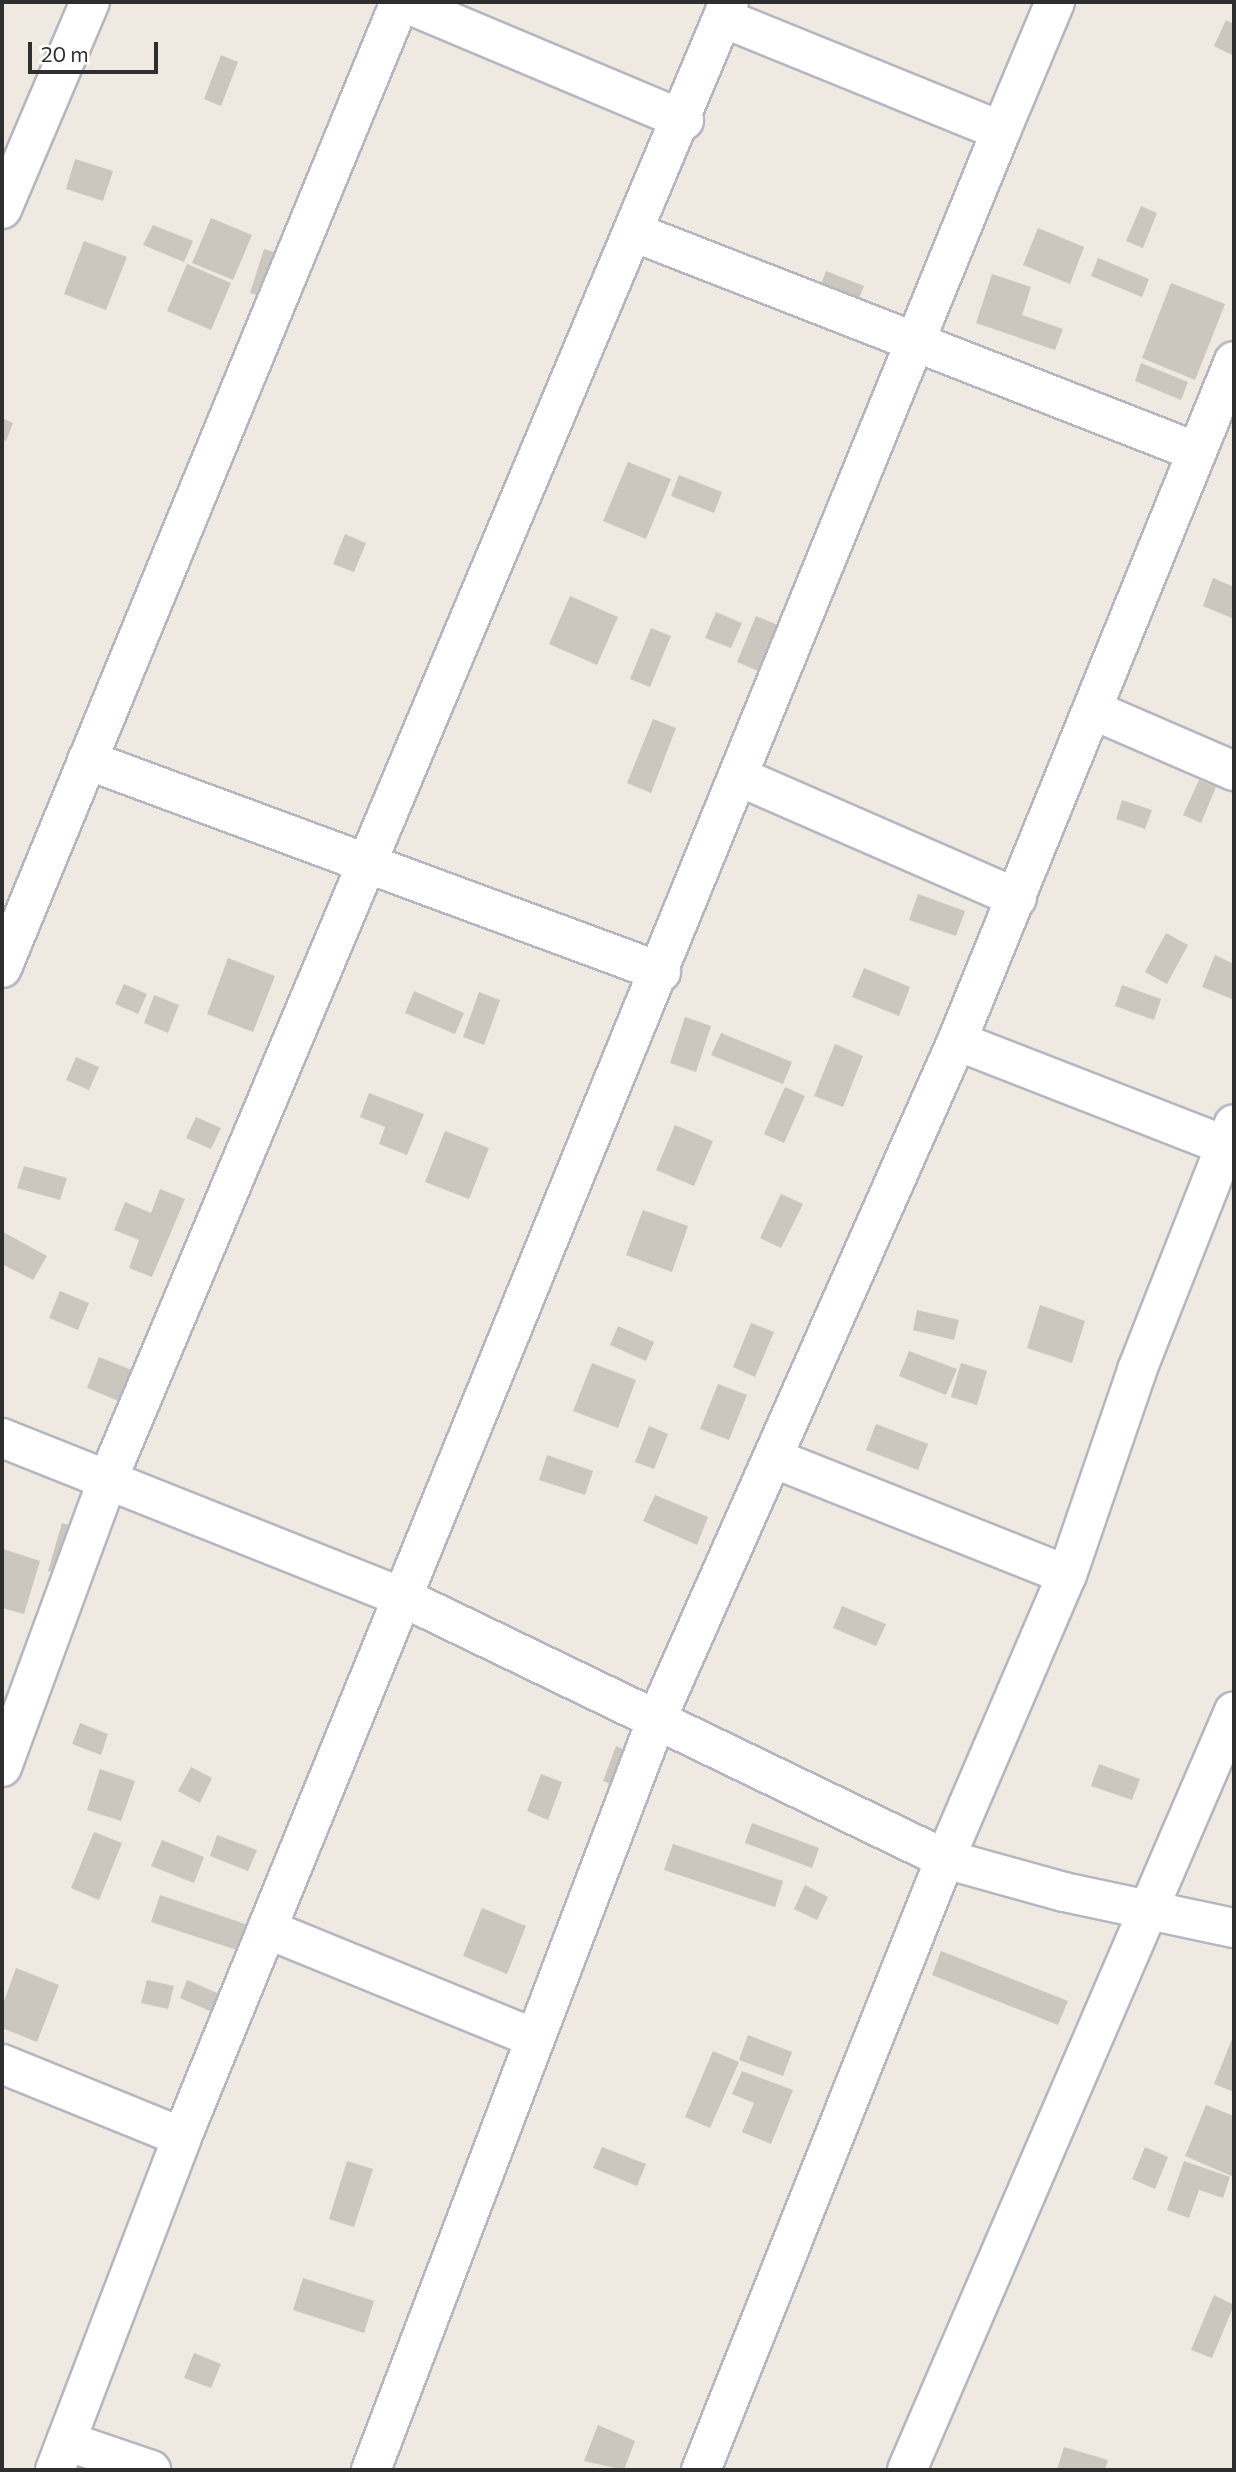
<!DOCTYPE html>
<style>
body{margin:0}
#map{position:relative;width:1236px;height:2472px;overflow:hidden;background:#efe9e1;font-family:Commissioner,sans-serif}
div>[style]{position:absolute}
[style*='--x']{left:calc(var(--x)*1px);top:calc(var(--y)*1px);width:calc(var(--w)*1px);rotate:calc(var(--a)*1deg)}
.building>*{inset:0;background:#cbc7bf}
.roads{filter:drop-shadow(2px 0 #b4b7c1) drop-shadow(-2px 0 #b4b7c1) drop-shadow(0 2px #b4b7c1) drop-shadow(0 -2px #b4b7c1)}
.minor>*{height:38px;margin:-19px;padding:0 19px;transform-origin:19px;border-radius:19px;background:#fff}
span{translate:-50% -50%;white-space:nowrap;text-align:center;line-height:1.15;-webkit-text-stroke:6px #fff;paint-order:stroke}
.frame{position:absolute;inset:0;border:4px solid #2e2e2e;pointer-events:none}
.scale{position:absolute;left:28px;top:42px;width:130px;height:32px;box-sizing:border-box;border:4px solid #2e2e2e;border-top:0;padding-left:9px;font-size:21px;line-height:24px;white-space:nowrap;color:#2e2e2e;-webkit-text-stroke:5px #fff;paint-order:stroke}
</style>
<div id="map">
<div class="building">
<i style="clip-path:polygon(1226px 20px,1234px 24px,1234px 56px,1214px 46px)"></i>
<i style="clip-path:polygon(221px 55px,238px 62px,221px 106px,204px 99px)"></i>
<i style="clip-path:polygon(75px 159px,113px 171px,103px 201px,66px 189px)"></i>
<i style="clip-path:polygon(1141px 206px,1157px 213px,1143px 248px,1126px 241px)"></i>
<i style="clip-path:polygon(211px 218px,252px 235px,233px 280px,192px 263px)"></i>
<i style="clip-path:polygon(153px 225px,193px 241px,184px 262px,143px 245px)"></i>
<i style="clip-path:polygon(1038px 228px,1084px 247px,1070px 284px,1023px 265px)"></i>
<i style="clip-path:polygon(84px 241px,127px 257px,106px 310px,64px 294px)"></i>
<i style="clip-path:polygon(264px 249px,284px 255px,270px 299px,250px 293px)"></i>
<i style="clip-path:polygon(1098px 258px,1149px 279px,1142px 297px,1091px 276px)"></i>
<i style="clip-path:polygon(187px 264px,231px 283px,211px 330px,167px 311px)"></i>
<i style="clip-path:polygon(826px 271px,864px 286px,854px 311px,817px 295px)"></i>
<i style="clip-path:polygon(992px 274px,1031px 287px,1022px 315px,1063px 329px,1055px 350px,976px 323px)"></i>
<i style="clip-path:polygon(1171px 283px,1225px 304px,1195px 380px,1142px 358px)"></i>
<i style="clip-path:polygon(1141px 363px,1188px 382px,1181px 400px,1135px 381px)"></i>
<i style="clip-path:polygon(2px 418px,13px 423px,6px 441px,2px 439px)"></i>
<i style="clip-path:polygon(628px 462px,671px 479px,646px 539px,603px 521px)"></i>
<i style="clip-path:polygon(679px 475px,722px 492px,714px 513px,671px 496px)"></i>
<i style="clip-path:polygon(345px 534px,366px 543px,354px 572px,333px 564px)"></i>
<i style="clip-path:polygon(1213px 578px,1234px 587px,1234px 619px,1203px 606px)"></i>
<i style="clip-path:polygon(570px 596px,618px 617px,597px 665px,549px 644px)"></i>
<i style="clip-path:polygon(716px 612px,742px 623px,731px 648px,705px 638px)"></i>
<i style="clip-path:polygon(756px 616px,797px 633px,779px 680px,737px 662px)"></i>
<i style="clip-path:polygon(651px 628px,671px 636px,650px 687px,630px 679px)"></i>
<i style="clip-path:polygon(653px 719px,676px 728px,651px 793px,627px 783px)"></i>
<i style="clip-path:polygon(1199px 780px,1216px 787px,1201px 823px,1183px 815px)"></i>
<i style="clip-path:polygon(1122px 800px,1152px 810px,1145px 829px,1116px 819px)"></i>
<i style="clip-path:polygon(918px 894px,965px 911px,956px 936px,909px 920px)"></i>
<i style="clip-path:polygon(1166px 933px,1188px 945px,1167px 984px,1145px 972px)"></i>
<i style="clip-path:polygon(1215px 955px,1234px 964px,1232px 999px,1202px 987px)"></i>
<i style="clip-path:polygon(228px 958px,275px 976px,253px 1032px,207px 1014px)"></i>
<i style="clip-path:polygon(864px 968px,910px 987px,899px 1016px,852px 997px)"></i>
<i style="clip-path:polygon(124px 984px,147px 994px,138px 1014px,115px 1004px)"></i>
<i style="clip-path:polygon(1122px 985px,1161px 999px,1154px 1020px,1115px 1006px)"></i>
<i style="clip-path:polygon(414px 991px,464px 1013px,455px 1034px,405px 1013px)"></i>
<i style="clip-path:polygon(479px 992px,500px 1000px,484px 1045px,463px 1037px)"></i>
<i style="clip-path:polygon(154px 995px,179px 1005px,168px 1033px,144px 1023px)"></i>
<i style="clip-path:polygon(685px 1017px,711px 1026px,696px 1072px,670px 1063px)"></i>
<i style="clip-path:polygon(721px 1033px,792px 1062px,783px 1084px,711px 1055px)"></i>
<i style="clip-path:polygon(835px 1044px,863px 1056px,843px 1107px,814px 1096px)"></i>
<i style="clip-path:polygon(76px 1057px,99px 1067px,89px 1090px,66px 1080px)"></i>
<i style="clip-path:polygon(785px 1087px,805px 1096px,784px 1143px,764px 1134px)"></i>
<i style="clip-path:polygon(369px 1093px,424px 1114px,407px 1155px,379px 1144px,385px 1127px,360px 1117px)"></i>
<i style="clip-path:polygon(196px 1117px,221px 1128px,211px 1149px,186px 1138px)"></i>
<i style="clip-path:polygon(675px 1125px,713px 1141px,694px 1186px,656px 1170px)"></i>
<i style="clip-path:polygon(445px 1131px,489px 1148px,469px 1199px,425px 1182px)"></i>
<i style="clip-path:polygon(24px 1166px,67px 1178px,60px 1200px,17px 1188px)"></i>
<i style="clip-path:polygon(160px 1189px,185px 1199px,152px 1277px,129px 1268px,139px 1240px,114px 1230px,125px 1202px,151px 1213px)"></i>
<i style="clip-path:polygon(781px 1194px,803px 1204px,781px 1248px,760px 1238px)"></i>
<i style="clip-path:polygon(643px 1210px,688px 1226px,672px 1272px,626px 1255px)"></i>
<i style="clip-path:polygon(3px 1232px,47px 1256px,33px 1280px,2px 1264px)"></i>
<i style="clip-path:polygon(60px 1291px,89px 1303px,78px 1330px,49px 1318px)"></i>
<i style="clip-path:polygon(1040px 1305px,1085px 1321px,1072px 1363px,1027px 1348px)"></i>
<i style="clip-path:polygon(917px 1310px,959px 1320px,954px 1340px,913px 1330px)"></i>
<i style="clip-path:polygon(751px 1323px,774px 1332px,755px 1377px,733px 1367px)"></i>
<i style="clip-path:polygon(618px 1326px,654px 1342px,646px 1361px,610px 1345px)"></i>
<i style="clip-path:polygon(909px 1351px,957px 1369px,946px 1395px,899px 1376px)"></i>
<i style="clip-path:polygon(99px 1357px,149px 1377px,136px 1408px,87px 1388px)"></i>
<i style="clip-path:polygon(592px 1363px,636px 1380px,618px 1428px,573px 1411px)"></i>
<i style="clip-path:polygon(961px 1363px,987px 1371px,977px 1405px,951px 1397px)"></i>
<i style="clip-path:polygon(718px 1384px,747px 1395px,729px 1440px,700px 1429px)"></i>
<i style="clip-path:polygon(876px 1424px,928px 1444px,918px 1470px,866px 1450px)"></i>
<i style="clip-path:polygon(649px 1426px,668px 1434px,654px 1469px,635px 1462px)"></i>
<i style="clip-path:polygon(547px 1455px,593px 1471px,585px 1495px,539px 1480px)"></i>
<i style="clip-path:polygon(655px 1495px,708px 1517px,697px 1545px,643px 1521px)"></i>
<i style="clip-path:polygon(62px 1523px,89px 1531px,75px 1578px,48px 1571px)"></i>
<i style="clip-path:polygon(3px 1549px,40px 1561px,24px 1614px,2px 1608px)"></i>
<i style="clip-path:polygon(842px 1606px,886px 1624px,876px 1646px,833px 1628px)"></i>
<i style="clip-path:polygon(80px 1723px,108px 1734px,101px 1755px,72px 1744px)"></i>
<i style="clip-path:polygon(616px 1746px,649px 1760px,636px 1794px,603px 1781px)"></i>
<i style="clip-path:polygon(1099px 1764px,1140px 1779px,1132px 1800px,1091px 1786px)"></i>
<i style="clip-path:polygon(191px 1767px,212px 1778px,200px 1803px,178px 1791px)"></i>
<i style="clip-path:polygon(100px 1769px,135px 1781px,121px 1821px,87px 1810px)"></i>
<i style="clip-path:polygon(541px 1774px,562px 1782px,548px 1820px,527px 1811px)"></i>
<i style="clip-path:polygon(752px 1823px,819px 1848px,812px 1868px,745px 1843px)"></i>
<i style="clip-path:polygon(94px 1832px,122px 1843px,99px 1900px,71px 1888px)"></i>
<i style="clip-path:polygon(217px 1835px,257px 1850px,248px 1871px,210px 1856px)"></i>
<i style="clip-path:polygon(162px 1840px,204px 1857px,194px 1883px,151px 1866px)"></i>
<i style="clip-path:polygon(673px 1844px,783px 1881px,775px 1907px,664px 1870px)"></i>
<i style="clip-path:polygon(805px 1885px,828px 1897px,817px 1920px,794px 1909px)"></i>
<i style="clip-path:polygon(160px 1895px,254px 1927px,246px 1953px,151px 1922px)"></i>
<i style="clip-path:polygon(482px 1908px,526px 1926px,507px 1974px,463px 1956px)"></i>
<i style="clip-path:polygon(941px 1951px,1068px 2001px,1058px 2025px,932px 1975px)"></i>
<i style="clip-path:polygon(16px 1968px,59px 1985px,37px 2042px,2px 2028px,2px 2007px)"></i>
<i style="clip-path:polygon(147px 1980px,174px 1986px,168px 2009px,141px 2003px)"></i>
<i style="clip-path:polygon(187px 1980px,236px 2001px,228px 2019px,180px 1998px)"></i>
<i style="clip-path:polygon(748px 2035px,792px 2052px,783px 2076px,739px 2060px)"></i>
<i style="clip-path:polygon(1232px 2039px,1234px 2040px,1234px 2092px,1214px 2084px)"></i>
<i style="clip-path:polygon(713px 2051px,739px 2062px,710px 2128px,685px 2117px)"></i>
<i style="clip-path:polygon(742px 2071px,793px 2090px,771px 2144px,742px 2132px,754px 2103px,732px 2094px)"></i>
<i style="clip-path:polygon(1206px 2105px,1234px 2116px,1234px 2177px,1185px 2156px)"></i>
<i style="clip-path:polygon(602px 2147px,646px 2164px,637px 2186px,593px 2168px)"></i>
<i style="clip-path:polygon(1145px 2147px,1168px 2157px,1155px 2189px,1132px 2179px)"></i>
<i style="clip-path:polygon(347px 2161px,373px 2169px,354px 2227px,329px 2219px)"></i>
<i style="clip-path:polygon(1184px 2161px,1230px 2177px,1223px 2198px,1199px 2190px,1189px 2218px,1167px 2210px)"></i>
<i style="clip-path:polygon(303px 2278px,374px 2301px,364px 2333px,293px 2310px)"></i>
<i style="clip-path:polygon(1214px 2295px,1234px 2305px,1212px 2358px,1191px 2350px)"></i>
<i style="clip-path:polygon(194px 2353px,221px 2364px,211px 2388px,184px 2378px)"></i>
<i style="clip-path:polygon(598px 2425px,635px 2441px,624px 2470px,584px 2461px)"></i>
<i style="clip-path:polygon(1064px 2447px,1108px 2460px,1105px 2470px,1057px 2470px)"></i>
</div>
<div class="roads">
<div class="minor">
<i style="--x:403;--y:2;--w:305;--a:22.8"></i>
<i style="--x:723;--y:18;--w:300;--a:22.1"></i>
<i style="--x:1001;--y:131;--w:140;--a:-67.3"></i>
<i style="--x:2;--y:209;--w:225;--a:-67"></i>
<i style="--x:636;--y:233;--w:602;--a:21.32"></i>
<i style="--x:1093;--y:710;--w:154;--a:23.4"></i>
<i style="--x:87;--y:760;--w:612;--a:20.27"></i>
<i style="--x:742;--y:778;--w:300;--a:23.6"></i>
<i style="--x:2;--y:968;--w:1045;--a:-67.61"></i>
<i style="--x:957;--y:1041;--w:297;--a:21.3"></i>
<i style="--x:2;--y:1438;--w:433;--a:21.7"></i>
<i style="--x:404;--y:1598;--w:601;--a:25.75"></i>
<i style="--x:945;--y:1859;--w:123;--a:15.5"></i>
<i style="--x:1064;--y:1892;--w:174;--a:12"></i>
<i style="--x:773;--y:1458;--w:316;--a:21.7"></i>
<i style="--x:2;--y:1767;--w:305;--a:-69.8"></i>
<i style="--x:107;--y:1481;--w:1604;--a:-67.19"></i>
<i style="--x:267;--y:1929;--w:288;--a:22.2"></i>
<i style="--x:2;--y:2064;--w:194;--a:22.1"></i>
<i style="--x:66;--y:2441;--w:90;--a:18.8"></i>
<i style="--x:55;--y:2470;--w:356;--a:-69.1"></i>
<i style="--x:182;--y:2137;--w:2167;--a:-67.79"></i>
<i style="--x:371;--y:2470;--w:807;--a:-69.16"></i>
<i style="--x:658;--y:1716;--w:738;--a:-66.11"></i>
<i style="--x:957;--y:1041;--w:734;--a:-67.84"></i>
<i style="--x:701;--y:2470;--w:658;--a:-68.23"></i>
<i style="--x:945;--y:1859;--w:309;--a:-66.8"></i>
<i style="--x:1067;--y:1575;--w:217;--a:-71.1"></i>
<i style="--x:1137;--y:1370;--w:264;--a:-68.5"></i>
<i style="--x:907;--y:2470;--w:826;--a:-66.69"></i>
</div>
</div>
<div class="frame"></div>
<div class="scale">20 m</div>
</div>
